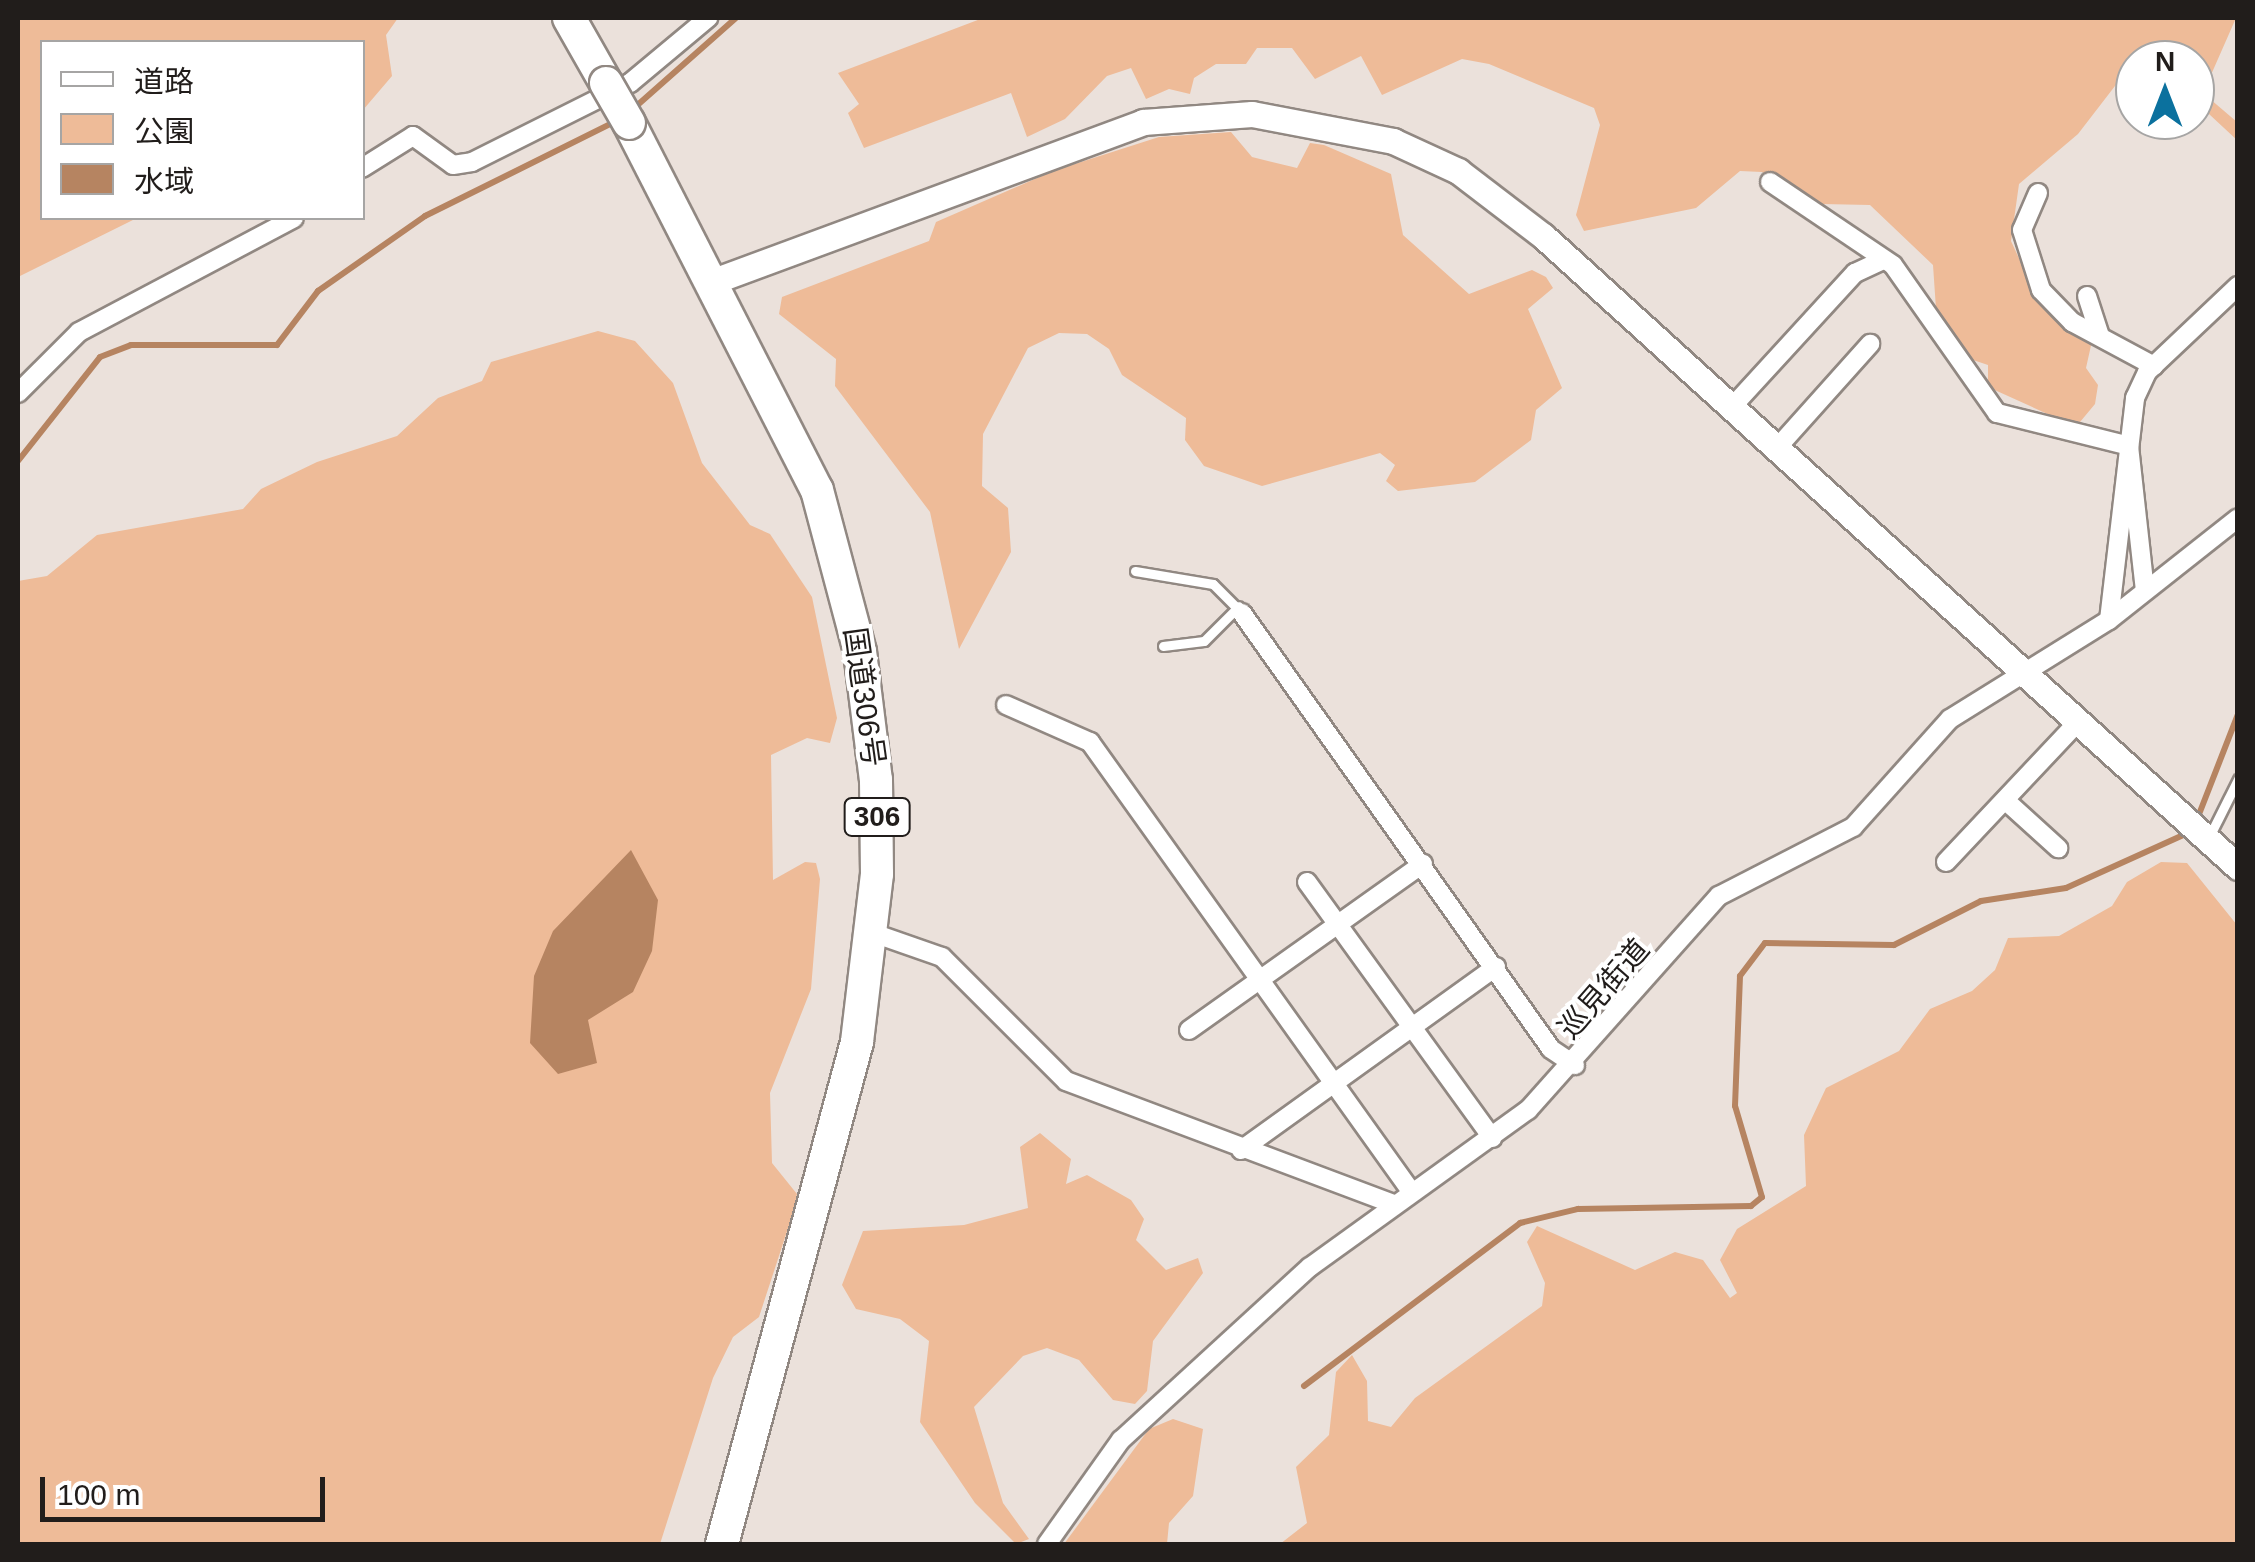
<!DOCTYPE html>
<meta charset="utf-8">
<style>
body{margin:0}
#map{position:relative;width:2255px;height:1562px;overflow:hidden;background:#ebe1db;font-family:Helvetica,"Noto Sans JP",sans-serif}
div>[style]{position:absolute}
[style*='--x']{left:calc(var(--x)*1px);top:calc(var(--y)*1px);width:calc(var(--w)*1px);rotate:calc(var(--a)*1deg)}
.green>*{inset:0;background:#eebb98}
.water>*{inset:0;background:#b68461}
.stream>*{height:6px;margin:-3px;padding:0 3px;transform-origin:3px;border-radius:3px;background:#b68461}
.roads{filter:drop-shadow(2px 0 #918882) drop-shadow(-2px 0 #918882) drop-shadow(0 2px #918882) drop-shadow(0 -2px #918882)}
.lane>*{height:9px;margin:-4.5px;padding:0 4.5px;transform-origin:4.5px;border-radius:4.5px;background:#fff}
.street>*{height:18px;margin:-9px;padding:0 9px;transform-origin:9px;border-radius:9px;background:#fff}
.secondary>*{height:25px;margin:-12.5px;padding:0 12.5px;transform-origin:12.5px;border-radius:12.5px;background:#fff}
.highway>*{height:32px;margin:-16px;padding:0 16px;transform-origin:16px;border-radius:16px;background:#fff}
.bridges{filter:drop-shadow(2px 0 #918882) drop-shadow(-2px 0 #918882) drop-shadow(0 2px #918882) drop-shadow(0 -2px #918882)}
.highway-bridge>*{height:32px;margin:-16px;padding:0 16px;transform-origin:16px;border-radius:16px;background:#fff}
span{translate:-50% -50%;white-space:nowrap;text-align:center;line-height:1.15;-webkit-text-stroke:8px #fff;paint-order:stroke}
.shield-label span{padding:2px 8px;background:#fff;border:2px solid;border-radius:8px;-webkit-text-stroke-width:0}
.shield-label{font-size:28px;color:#211d1b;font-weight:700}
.street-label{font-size:30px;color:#211d1b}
.frame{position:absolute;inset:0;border:20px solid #211d1b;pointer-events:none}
.legend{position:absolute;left:40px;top:40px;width:325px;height:180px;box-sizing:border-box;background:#fff;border:2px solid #a6a5a4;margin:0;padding:12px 18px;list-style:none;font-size:30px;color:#211d1b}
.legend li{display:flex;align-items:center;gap:20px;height:50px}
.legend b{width:50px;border:2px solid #a6a5a4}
.north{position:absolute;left:2115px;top:40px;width:100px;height:100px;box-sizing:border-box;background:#fff;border:2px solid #a6a5a4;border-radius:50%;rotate:0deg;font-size:28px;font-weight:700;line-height:40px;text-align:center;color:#211d1b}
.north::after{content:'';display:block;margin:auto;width:35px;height:45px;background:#0b719e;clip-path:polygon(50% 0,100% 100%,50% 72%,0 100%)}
.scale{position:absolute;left:40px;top:1477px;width:285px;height:45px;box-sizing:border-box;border:5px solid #211d1b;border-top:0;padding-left:12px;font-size:30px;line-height:35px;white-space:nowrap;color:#211d1b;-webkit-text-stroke:8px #fff;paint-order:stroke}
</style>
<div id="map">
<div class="green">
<i style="clip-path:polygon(18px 18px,398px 18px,386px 35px,392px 76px,363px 110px,362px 42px,42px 42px,42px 218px,137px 218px,18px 277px)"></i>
<i style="clip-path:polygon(983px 18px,2236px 18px,2203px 93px,2237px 122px,2238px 141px,2195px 101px,2195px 60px,2135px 60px,2078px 134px,2019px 184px,2011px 241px,2029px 280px,2092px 341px,2086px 368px,2098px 385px,2095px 404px,2080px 422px,2063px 421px,1988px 387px,1988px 365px,1967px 358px,1936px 309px,1933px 265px,1870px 205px,1822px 204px,1762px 172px,1740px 171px,1696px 208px,1584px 231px,1576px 215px,1600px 125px,1594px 108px,1489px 64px,1462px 59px,1382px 95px,1361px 56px,1315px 79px,1292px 48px,1257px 48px,1246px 64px,1216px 64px,1194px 78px,1190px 94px,1169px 89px,1146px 99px,1131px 68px,1107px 76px,1065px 119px,1027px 137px,1011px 93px,864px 148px,848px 113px,859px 104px,838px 73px)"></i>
<i style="clip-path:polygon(1231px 132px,1252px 157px,1297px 168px,1310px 143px,1324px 145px,1391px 174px,1403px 235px,1469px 294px,1532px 270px,1546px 277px,1553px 288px,1528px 309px,1562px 388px,1536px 410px,1531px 440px,1475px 482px,1398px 491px,1386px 481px,1395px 465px,1380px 453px,1262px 486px,1204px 466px,1185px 440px,1186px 418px,1122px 375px,1109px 349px,1087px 334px,1059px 333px,1028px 348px,983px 434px,982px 486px,1008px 508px,1011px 552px,959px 649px,930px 512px,835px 386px,836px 359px,779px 314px,782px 297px,929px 241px,936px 222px,1053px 171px,1159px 137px)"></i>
<i style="clip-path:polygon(598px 331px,635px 341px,673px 383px,702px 463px,750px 525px,770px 534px,812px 597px,837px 718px,830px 743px,807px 738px,771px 755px,773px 880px,805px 862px,816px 863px,820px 879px,811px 989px,770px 1093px,772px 1163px,797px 1194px,793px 1213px,759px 1317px,733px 1337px,713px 1378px,660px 1544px,18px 1544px,18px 581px,47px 576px,97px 535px,243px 509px,261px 489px,317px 462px,397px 436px,438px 398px,482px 381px,491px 362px)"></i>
<i style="clip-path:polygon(2161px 862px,2187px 863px,2237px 925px,2237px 1544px,1280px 1544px,1307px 1523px,1296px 1467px,1329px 1435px,1336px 1372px,1352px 1355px,1367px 1381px,1368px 1421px,1391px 1427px,1415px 1398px,1542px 1306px,1545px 1283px,1527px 1242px,1537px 1226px,1635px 1270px,1675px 1252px,1703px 1260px,1730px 1298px,1737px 1293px,1720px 1260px,1737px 1229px,1806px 1186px,1804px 1135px,1826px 1088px,1899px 1051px,1930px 1009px,1972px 991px,1995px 970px,2008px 938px,2059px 936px,2112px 906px,2127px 882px)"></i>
<i style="clip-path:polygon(1040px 1133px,1071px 1159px,1066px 1184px,1087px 1175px,1131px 1200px,1144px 1219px,1136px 1240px,1166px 1270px,1198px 1258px,1203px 1273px,1153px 1341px,1147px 1391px,1135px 1404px,1113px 1400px,1079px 1360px,1047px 1348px,1023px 1356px,974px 1407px,1003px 1503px,1029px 1539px,1016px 1544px,975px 1503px,920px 1422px,929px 1341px,900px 1319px,856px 1309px,842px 1285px,863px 1231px,964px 1225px,1028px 1208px,1020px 1147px)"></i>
<i style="clip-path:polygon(1173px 1419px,1203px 1429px,1193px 1496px,1169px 1523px,1167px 1544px,1064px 1544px,1149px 1429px)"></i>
</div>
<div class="water">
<i style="clip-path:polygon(631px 850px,658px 900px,652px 951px,633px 992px,588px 1020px,597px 1063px,558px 1074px,530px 1043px,534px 976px,553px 931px)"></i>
</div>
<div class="stream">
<i style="--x:633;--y:109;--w:137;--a:-41.5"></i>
<i style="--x:18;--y:461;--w:132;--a:-51.7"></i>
<i style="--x:100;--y:357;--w:33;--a:-21"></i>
<i style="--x:131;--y:345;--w:146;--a:0"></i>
<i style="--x:277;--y:345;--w:68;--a:-52.8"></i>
<i style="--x:318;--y:291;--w:131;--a:-35"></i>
<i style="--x:425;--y:216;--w:211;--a:-26.4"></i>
<i style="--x:2196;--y:822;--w:116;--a:-68.7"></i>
<i style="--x:1304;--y:1386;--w:271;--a:-37"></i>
<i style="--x:1520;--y:1223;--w:60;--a:-13.6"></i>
<i style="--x:1578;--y:1209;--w:173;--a:-1"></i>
<i style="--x:1751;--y:1206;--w:14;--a:-39"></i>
<i style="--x:1762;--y:1197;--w:95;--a:-106.5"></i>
<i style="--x:1735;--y:1106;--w:130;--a:-87.8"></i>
<i style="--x:1740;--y:976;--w:41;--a:-52.9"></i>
<i style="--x:1765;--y:943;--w:129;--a:0.9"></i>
<i style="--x:1894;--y:945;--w:97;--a:-26.8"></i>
<i style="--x:1981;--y:901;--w:86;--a:-8.7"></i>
<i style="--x:2066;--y:888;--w:136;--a:-24.3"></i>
</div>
<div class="roads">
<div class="lane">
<i style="--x:1135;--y:571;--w:79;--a:9.5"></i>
<i style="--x:1213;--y:584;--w:41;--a:45"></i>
<i style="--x:1163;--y:646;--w:41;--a:-7"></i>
<i style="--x:1204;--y:641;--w:49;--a:-45"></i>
<i style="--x:2210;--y:835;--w:63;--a:-63.4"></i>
</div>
<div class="street">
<i style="--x:362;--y:168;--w:60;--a:-32.1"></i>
<i style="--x:413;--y:136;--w:49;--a:35.9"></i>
<i style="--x:453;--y:165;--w:19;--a:-9"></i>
<i style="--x:472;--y:162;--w:177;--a:-26.6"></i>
<i style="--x:630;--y:83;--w:102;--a:-39.8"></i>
<i style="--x:1770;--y:182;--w:148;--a:34"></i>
<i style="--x:1893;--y:265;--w:181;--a:54.9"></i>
<i style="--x:1997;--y:413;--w:136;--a:14"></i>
<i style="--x:2129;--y:446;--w:145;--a:83.7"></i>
<i style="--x:2038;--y:193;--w:40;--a:113.4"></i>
<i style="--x:2022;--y:230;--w:63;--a:72.4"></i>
<i style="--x:2041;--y:290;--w:45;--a:45.9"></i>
<i style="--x:2072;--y:322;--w:93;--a:28.2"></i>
<i style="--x:2087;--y:296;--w:40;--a:72"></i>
<i style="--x:18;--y:393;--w:86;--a:-45"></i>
<i style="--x:79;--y:332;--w:243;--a:-27.9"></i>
<i style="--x:1732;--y:407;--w:182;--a:-47.5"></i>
<i style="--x:1855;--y:273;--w:29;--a:-25"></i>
<i style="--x:1777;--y:448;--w:140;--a:-48.2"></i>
<i style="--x:1242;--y:613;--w:534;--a:54.67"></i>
<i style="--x:1551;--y:1049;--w:29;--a:34"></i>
<i style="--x:2109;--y:620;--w:224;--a:-83.3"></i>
<i style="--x:2135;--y:398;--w:29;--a:-65"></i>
<i style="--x:2147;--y:372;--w:125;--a:-43.4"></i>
<i style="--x:1006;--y:705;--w:92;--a:23.8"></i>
<i style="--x:1090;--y:742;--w:551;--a:54.46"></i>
<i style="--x:2005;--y:800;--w:72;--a:42.2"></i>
<i style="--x:1946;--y:862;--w:192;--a:-46.7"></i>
<i style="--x:1307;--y:882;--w:316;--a:54.1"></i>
<i style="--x:873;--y:933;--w:73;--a:19.2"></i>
<i style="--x:942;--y:957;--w:175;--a:45"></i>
<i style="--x:1066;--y:1081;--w:349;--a:20.6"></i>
<i style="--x:1189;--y:1030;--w:287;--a:-35.4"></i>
<i style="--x:1241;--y:1150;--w:314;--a:-35.7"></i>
<i style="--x:1047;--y:1544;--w:128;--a:-54.6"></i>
<i style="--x:1121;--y:1440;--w:256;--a:-42.5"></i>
<i style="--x:1310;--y:1267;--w:269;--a:-35.8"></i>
<i style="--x:1528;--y:1110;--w:287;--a:-48.3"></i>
<i style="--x:1719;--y:896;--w:151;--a:-27.2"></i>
<i style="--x:1853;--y:827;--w:145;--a:-48.1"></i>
<i style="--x:1950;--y:719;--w:187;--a:-31.9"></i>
<i style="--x:2109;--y:620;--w:164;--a:-38.3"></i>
</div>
<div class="secondary">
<i style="--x:714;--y:281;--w:458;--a:-20.3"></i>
<i style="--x:1143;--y:122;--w:109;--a:-4.2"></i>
<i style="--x:1252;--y:114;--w:144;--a:10.8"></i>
<i style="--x:1393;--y:141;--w:72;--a:24.8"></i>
<i style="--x:1458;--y:171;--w:107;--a:37.4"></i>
<i style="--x:1543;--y:236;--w:939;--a:42.24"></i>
</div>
<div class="highway">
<i style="--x:569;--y:18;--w:75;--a:60.4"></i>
<i style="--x:629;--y:123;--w:412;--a:62.9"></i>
<i style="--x:817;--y:490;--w:168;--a:75.1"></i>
<i style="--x:860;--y:652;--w:129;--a:82.9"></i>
<i style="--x:876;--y:780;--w:94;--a:89.4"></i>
<i style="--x:877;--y:874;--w:169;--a:96.8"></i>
<i style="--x:857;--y:1042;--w:520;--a:105.05"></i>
</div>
</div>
<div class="bridges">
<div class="highway-bridge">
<i style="--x:606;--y:83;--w:46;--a:60.1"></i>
</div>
</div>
<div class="shield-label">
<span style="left:877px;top:817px">306</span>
</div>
<div class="street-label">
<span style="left:864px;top:697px;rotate:82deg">国道306号</span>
<span style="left:1604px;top:989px;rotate:-49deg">巡見街道</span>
</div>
<div class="frame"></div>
<ul class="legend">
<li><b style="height:12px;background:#fff"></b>道路</li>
<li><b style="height:28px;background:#eebb98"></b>公園</li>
<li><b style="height:28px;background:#b68461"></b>水域</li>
</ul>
<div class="north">N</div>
<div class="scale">100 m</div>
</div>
